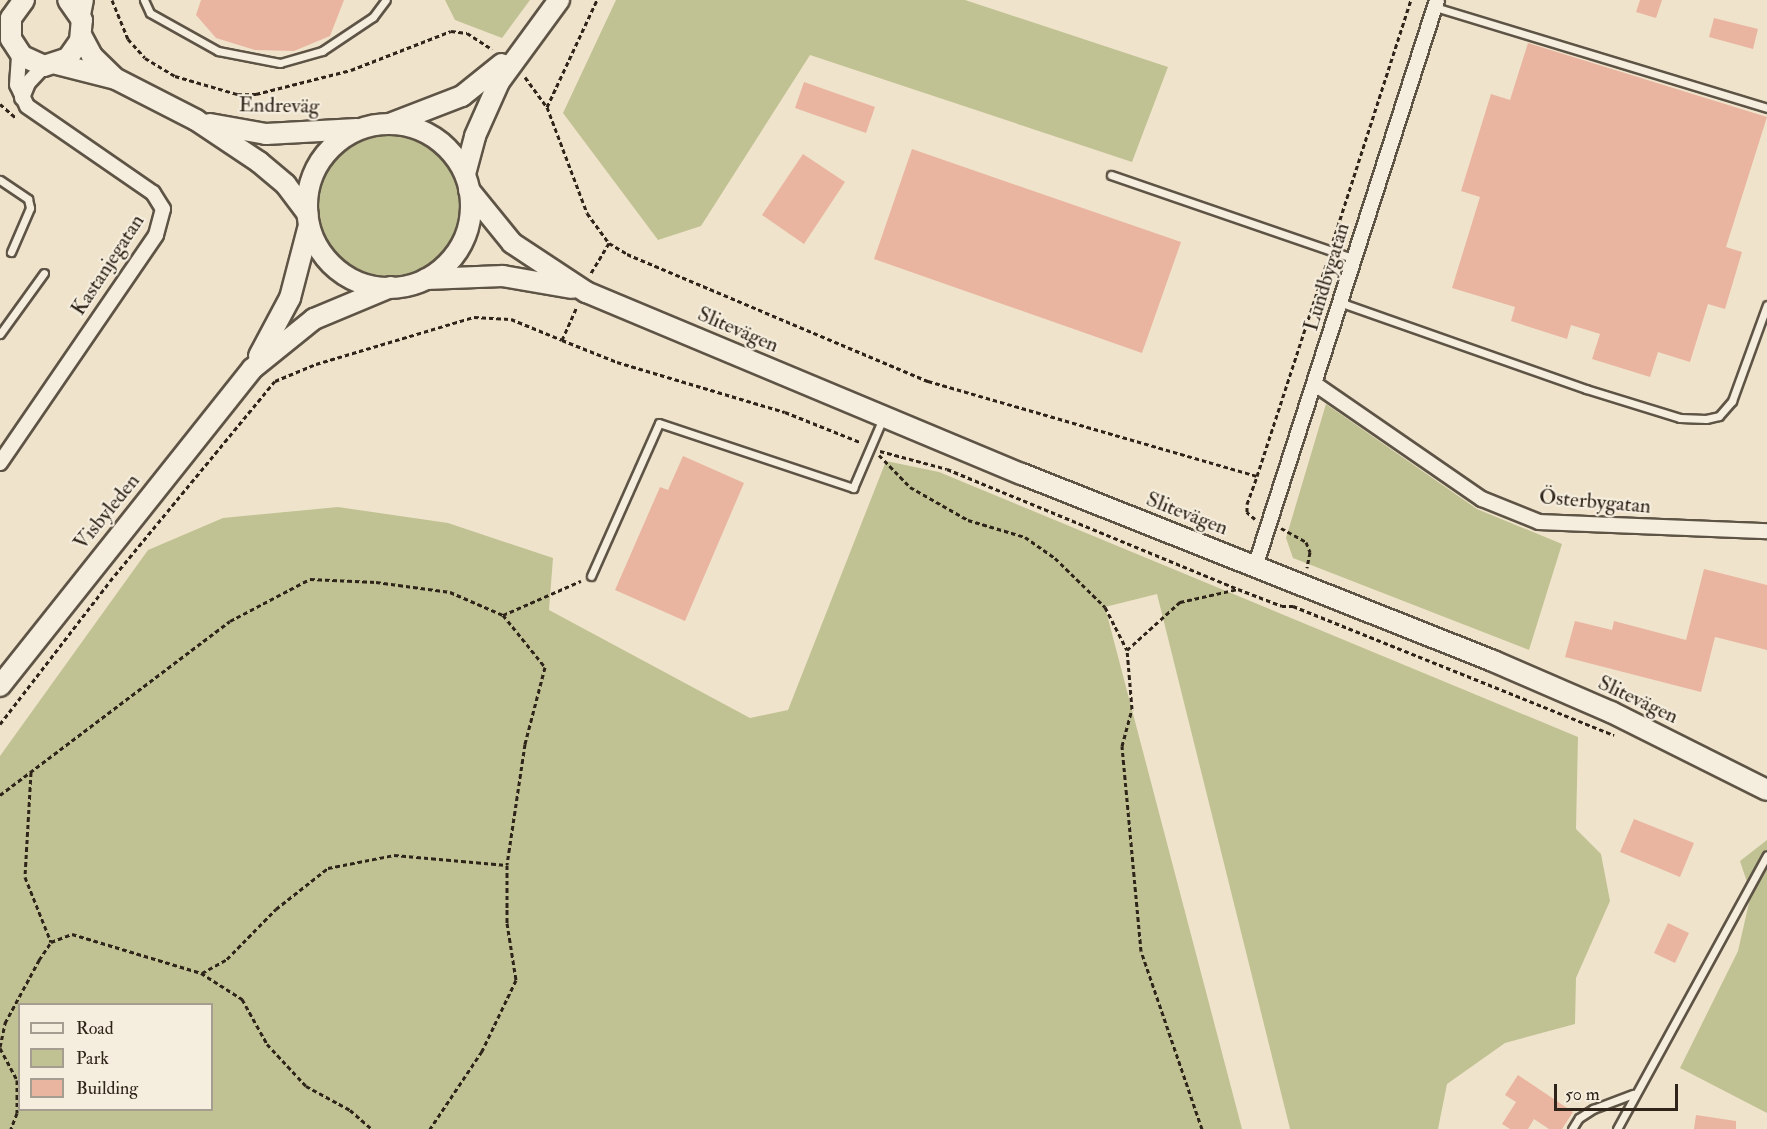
<!DOCTYPE html>
<meta charset="utf-8">
<style>
body{margin:0}
#map{position:relative;width:1767px;height:1129px;overflow:hidden;background:#f0e3cb;font-family:"IM FELL Double Pica",serif}
div>[style]{position:absolute}
[style*='--x']{left:calc(var(--x)*1px);top:calc(var(--y)*1px);width:calc(var(--w)*1px);rotate:calc(var(--a)*1deg)}
.green>*{inset:0;background:#c0c293}
.round{border-radius:50%}
.building>*{inset:0;background:#e9b5a0}
.path>*{height:3px;margin-top:-1.5px;transform-origin:0;background:repeating-linear-gradient(90deg,#2e2419 0 4.5px,transparent 0 7.5px)}
.roads{filter:drop-shadow(2px 0 #5e5446) drop-shadow(-2px 0 #5e5446) drop-shadow(0 2px #5e5446) drop-shadow(0 -2px #5e5446)}
.lane>*{height:7px;margin:-3.5px;padding:0 3.5px;transform-origin:3.5px;border-radius:3.5px;background:#f5eddd}
.street>*{height:14px;margin:-7px;padding:0 7px;transform-origin:7px;border-radius:7px;background:#f5eddd}
.secondary>*{height:20px;margin:-10px;padding:0 10px;transform-origin:10px;border-radius:10px;background:#f5eddd}
.secondary>.ring{margin:-10px;padding:0;box-sizing:content-box;background:none;border:20px solid #f5eddd;border-radius:50%}
span{translate:-50% -50%;white-space:nowrap;text-align:center;line-height:1.15;-webkit-text-stroke:4.5px #f5eddd;paint-order:stroke}
.street-label{font-size:21px;color:#2e2419}
.legend{position:absolute;left:18px;top:1003px;width:195px;height:108px;box-sizing:border-box;background:#f5eddd;border:2px solid #a59d8f;margin:0;padding:8px 10px;list-style:none;font-size:18px;color:#2e2419}
.legend li{display:flex;align-items:center;gap:12px;height:30px}
.legend b{width:30px;border:2px solid #a59d8f}
.scale{position:absolute;left:1554px;top:1084px;width:124px;height:27px;box-sizing:border-box;border:3px solid #2e2419;border-top:0;padding-left:8px;font-size:18px;line-height:21px;white-space:nowrap;color:#2e2419;-webkit-text-stroke:4px #f5eddd;paint-order:stroke}
</style>
<div id="map">
<div class="green">
<i style="clip-path:polygon(445px 0,530px 0,502px 38px,455px 20px)"></i>
<i style="clip-path:polygon(616px 0,965px 0,1168px 67px,1132px 162px,810px 55px,701px 226px,658px 240px,563px 113px)"></i>
<i class="round" style="left:317px;top:132px;width:144px;height:144px"></i>
<i style="clip-path:polygon(1326px 404px,1477px 509px,1562px 544px,1529px 650px,1293px 558px,1286px 538px)"></i>
<i style="clip-path:polygon(evenodd,886px 461px,939px 472px,1578px 737px,1576px 829px,1601px 854px,1610px 901px,1576px 978px,1575px 1024px,1505px 1043px,1447px 1084px,1438px 1129px,1290px 1129px,1157px 594px,1105px 607px,1242px 1129px,0 1129px,0 756px,148px 550px,223px 518px,338px 507px,448px 523px,553px 558px,549px 610px,750px 718px,788px 710px,886px 461px,20px 1004px,212px 1004px,212px 1110px,20px 1110px,20px 1004px)"></i>
<i style="clip-path:polygon(1767px 840px,1767px 1113px,1680px 1068px,1738px 951px,1751px 894px,1740px 861px)"></i>
</div>
<div class="building">
<i style="clip-path:polygon(201px 0,344px 0,330px 36px,294px 51px,255px 50px,216px 38px,196px 15px)"></i>
<i style="clip-path:polygon(1640px 0,1662px 0,1656px 18px,1636px 12px)"></i>
<i style="clip-path:polygon(1714px 18px,1758px 29px,1753px 49px,1709px 37px)"></i>
<i style="clip-path:polygon(1528px 43px,1767px 117px,1726px 247px,1742px 252px,1725px 309px,1708px 304px,1690px 362px,1658px 352px,1650px 377px,1592px 359px,1600px 334px,1571px 325px,1567px 339px,1511px 321px,1515px 307px,1452px 288px,1480px 197px,1461px 191px,1491px 94px,1510px 100px)"></i>
<i style="clip-path:polygon(804px 82px,875px 107px,866px 133px,795px 108px)"></i>
<i style="clip-path:polygon(912px 149px,1181px 242px,1142px 353px,874px 259px)"></i>
<i style="clip-path:polygon(803px 154px,845px 182px,804px 244px,762px 215px)"></i>
<i style="clip-path:polygon(683px 456px,744px 483px,685px 621px,615px 590px,660px 487px,668px 490px)"></i>
<i style="clip-path:polygon(1704px 569px,1767px 585px,1767px 650px,1715px 637px,1701px 692px,1565px 657px,1575px 621px,1612px 630px,1614px 621px,1686px 640px)"></i>
<i style="clip-path:polygon(1634px 819px,1694px 843px,1680px 877px,1620px 852px)"></i>
<i style="clip-path:polygon(1668px 923px,1689px 933px,1675px 963px,1654px 953px)"></i>
<i style="clip-path:polygon(1518px 1075px,1573px 1112px,1562px 1129px,1549px 1129px,1534px 1119px,1528px 1129px,1510px 1129px,1502px 1124px,1516px 1102px,1505px 1095px)"></i>
<i style="clip-path:polygon(1696px 1115px,1736px 1121px,1736px 1129px,1694px 1129px)"></i>
</div>
<div class="path">
<i style="--x:112;--y:0;--w:42;--a:67.7"></i>
<i style="--x:128;--y:39;--w:25;--a:48"></i>
<i style="--x:145;--y:58;--w:35;--a:31"></i>
<i style="--x:175;--y:76;--w:65;--a:16.2"></i>
<i style="--x:237;--y:94;--w:19;--a:0"></i>
<i style="--x:256;--y:94;--w:98;--a:-14.2"></i>
<i style="--x:351;--y:70;--w:107;--a:-21.3"></i>
<i style="--x:451;--y:31;--w:16;--a:7"></i>
<i style="--x:467;--y:33;--w:30;--a:33"></i>
<i style="--x:525;--y:77;--w:37;--a:54"></i>
<i style="--x:547;--y:107;--w:113;--a:69.3"></i>
<i style="--x:587;--y:213;--w:37;--a:54"></i>
<i style="--x:609;--y:243;--w:35;--a:121"></i>
<i style="--x:0;--y:104;--w:20;--a:41"></i>
<i style="--x:547;--y:107;--w:118;--a:-65"></i>
<i style="--x:1333;--y:241;--w:253;--a:-72.1"></i>
<i style="--x:609;--y:243;--w:21;--a:31"></i>
<i style="--x:627;--y:254;--w:327;--a:22.9"></i>
<i style="--x:928;--y:381;--w:342;--a:16.1"></i>
<i style="--x:1257;--y:476;--w:225;--a:-71.9"></i>
<i style="--x:562;--y:340;--w:59;--a:21.8"></i>
<i style="--x:617;--y:362;--w:175;--a:16.6"></i>
<i style="--x:785;--y:412;--w:81;--a:21.8"></i>
<i style="--x:880;--y:451;--w:69;--a:15"></i>
<i style="--x:947;--y:469;--w:315;--a:22.4"></i>
<i style="--x:1238;--y:589;--w:47;--a:21.1"></i>
<i style="--x:1282;--y:606;--w:11;--a:0"></i>
<i style="--x:1293;--y:606;--w:346;--a:21.9"></i>
<i style="--x:879;--y:455;--w:45;--a:45.9"></i>
<i style="--x:910;--y:487;--w:67;--a:29.6"></i>
<i style="--x:968;--y:520;--w:59;--a:16.6"></i>
<i style="--x:1025;--y:537;--w:37;--a:35"></i>
<i style="--x:1055;--y:558;--w:70;--a:44.4"></i>
<i style="--x:1105;--y:607;--w:48;--a:62.9"></i>
<i style="--x:1255;--y:519;--w:11;--a:-139"></i>
<i style="--x:1247;--y:512;--w:8;--a:-90"></i>
<i style="--x:1247;--y:504;--w:30;--a:-70"></i>
<i style="--x:1281;--y:528;--w:29;--a:29"></i>
<i style="--x:1306;--y:542;--w:11;--a:68"></i>
<i style="--x:1310;--y:552;--w:16;--a:101"></i>
<i style="--x:503;--y:615;--w:85;--a:-23.6"></i>
<i style="--x:0;--y:724;--w:180;--a:-52.4"></i>
<i style="--x:110;--y:581;--w:259;--a:-50.5"></i>
<i style="--x:275;--y:381;--w:44;--a:-22.5"></i>
<i style="--x:316;--y:364;--w:165;--a:-16.6"></i>
<i style="--x:474;--y:317;--w:37;--a:3"></i>
<i style="--x:511;--y:319;--w:55;--a:22.4"></i>
<i style="--x:562;--y:340;--w:35;--a:-66"></i>
<i style="--x:31;--y:772;--w:105;--a:93.3"></i>
<i style="--x:25;--y:877;--w:70;--a:68.2"></i>
<i style="--x:0;--y:795;--w:288;--a:-37.1"></i>
<i style="--x:230;--y:621;--w:90;--a:-27.7"></i>
<i style="--x:310;--y:579;--w:66;--a:2.6"></i>
<i style="--x:376;--y:582;--w:75;--a:7.7"></i>
<i style="--x:450;--y:592;--w:58;--a:23.5"></i>
<i style="--x:503;--y:615;--w:67;--a:51.1"></i>
<i style="--x:545;--y:667;--w:80;--a:104.6"></i>
<i style="--x:525;--y:744;--w:122;--a:98.5"></i>
<i style="--x:507;--y:865;--w:58;--a:90"></i>
<i style="--x:507;--y:923;--w:58;--a:81"></i>
<i style="--x:516;--y:980;--w:79;--a:115.6"></i>
<i style="--x:482;--y:1051;--w:94;--a:123.7"></i>
<i style="--x:202;--y:973;--w:29;--a:-29"></i>
<i style="--x:227;--y:959;--w:70;--a:-45.6"></i>
<i style="--x:276;--y:909;--w:66;--a:-38.3"></i>
<i style="--x:328;--y:868;--w:67;--a:-11.1"></i>
<i style="--x:394;--y:855;--w:113;--a:5.1"></i>
<i style="--x:0;--y:1047;--w:25;--a:-78"></i>
<i style="--x:5;--y:1023;--w:72;--a:-61.6"></i>
<i style="--x:39;--y:960;--w:22;--a:-56"></i>
<i style="--x:51;--y:942;--w:22;--a:-21"></i>
<i style="--x:72;--y:934;--w:135;--a:16.8"></i>
<i style="--x:201;--y:973;--w:49;--a:32.4"></i>
<i style="--x:242;--y:999;--w:51;--a:60.9"></i>
<i style="--x:267;--y:1044;--w:57;--a:47.1"></i>
<i style="--x:306;--y:1086;--w:50;--a:28.6"></i>
<i style="--x:350;--y:1110;--w:29;--a:41"></i>
<i style="--x:0;--y:1048;--w:36;--a:62"></i>
<i style="--x:17;--y:1080;--w:33;--a:90"></i>
<i style="--x:17;--y:1113;--w:17;--a:111"></i>
<i style="--x:1202;--y:1129;--w:188;--a:-108.9"></i>
<i style="--x:1141;--y:951;--w:206;--a:-95.3"></i>
<i style="--x:1122;--y:746;--w:38;--a:-75"></i>
<i style="--x:1132;--y:709;--w:59;--a:-94.8"></i>
<i style="--x:1127;--y:650;--w:72;--a:-42.2"></i>
<i style="--x:1180;--y:602;--w:59;--a:-12.6"></i>
</div>
<div class="roads">
<div class="lane">
<i style="--x:144;--y:0;--w:14;--a:65"></i>
<i style="--x:150;--y:13;--w:78;--a:29.2"></i>
<i style="--x:218;--y:51;--w:63;--a:11"></i>
<i style="--x:280;--y:63;--w:44;--a:-15.9"></i>
<i style="--x:322;--y:51;--w:61;--a:-33.7"></i>
<i style="--x:373;--y:17;--w:21;--a:-53"></i>
<i style="--x:1435;--y:7;--w:347;--a:16.9"></i>
<i style="--x:1111;--y:175;--w:258;--a:19"></i>
<i style="--x:0;--y:180;--w:34;--a:34"></i>
<i style="--x:28;--y:199;--w:9;--a:77"></i>
<i style="--x:30;--y:208;--w:48;--a:113.4"></i>
<i style="--x:1342;--y:303;--w:259;--a:19.4"></i>
<i style="--x:1586;--y:389;--w:98;--a:17.1"></i>
<i style="--x:1680;--y:418;--w:26;--a:2"></i>
<i style="--x:1706;--y:419;--w:13;--a:-13"></i>
<i style="--x:1719;--y:416;--w:20;--a:-49"></i>
<i style="--x:1732;--y:401;--w:102;--a:-70"></i>
<i style="--x:0;--y:334;--w:75;--a:-54.2"></i>
<i style="--x:591;--y:576;--w:167;--a:-66"></i>
<i style="--x:659;--y:423;--w:205;--a:18.5"></i>
<i style="--x:853;--y:488;--w:76;--a:-66.8"></i>
<i style="--x:1572;--y:1129;--w:13;--a:-58"></i>
<i style="--x:1579;--y:1118;--w:17;--a:-33"></i>
<i style="--x:1593;--y:1109;--w:43;--a:-20.6"></i>
<i style="--x:1617;--y:1129;--w:312;--a:-61.3"></i>
</div>
<div class="street">
<i style="--x:82;--y:20;--w:20;--a:-79"></i>
<i style="--x:22;--y:98;--w:16;--a:-68"></i>
<i style="--x:28;--y:83;--w:23;--a:-47"></i>
<i style="--x:1315;--y:384;--w:203;--a:34.6"></i>
<i style="--x:1482;--y:499;--w:61;--a:22"></i>
<i style="--x:1539;--y:522;--w:228;--a:2.3"></i>
<i style="--x:0;--y:463;--w:276;--a:-55.6"></i>
<i style="--x:156;--y:235;--w:27;--a:-75"></i>
<i style="--x:163;--y:209;--w:19;--a:-122"></i>
<i style="--x:153;--y:193;--w:153;--a:-145.4"></i>
<i style="--x:27;--y:106;--w:23;--a:-115"></i>
<i style="--x:17;--y:85;--w:32;--a:-86"></i>
<i style="--x:1255;--y:567;--w:595;--a:-72.2"></i>
</div>
<div class="secondary">
<i style="--x:24;--y:0;--w:22;--a:126"></i>
<i style="--x:11;--y:18;--w:21;--a:90"></i>
<i style="--x:11;--y:39;--w:20;--a:57"></i>
<i style="--x:22;--y:56;--w:24;--a:24"></i>
<i style="--x:44;--y:66;--w:25;--a:-18"></i>
<i style="--x:68;--y:58;--w:21;--a:-55"></i>
<i style="--x:80;--y:41;--w:21;--a:-85"></i>
<i style="--x:82;--y:20;--w:24;--a:-125"></i>
<i style="--x:82;--y:37;--w:21;--a:62"></i>
<i style="--x:92;--y:56;--w:30;--a:44"></i>
<i style="--x:57;--y:64;--w:61;--a:14.3"></i>
<i style="--x:116;--y:79;--w:90;--a:27.1"></i>
<i style="--x:196;--y:120;--w:76;--a:33.7"></i>
<i style="--x:259;--y:162;--w:35;--a:40"></i>
<i style="--x:286;--y:185;--w:36;--a:53"></i>
<i style="--x:392;--y:123;--w:75;--a:-21.1"></i>
<i style="--x:462;--y:96;--w:51;--a:-38.7"></i>
<i style="--x:210;--y:124;--w:57;--a:10.1"></i>
<i style="--x:266;--y:134;--w:91;--a:-3.1"></i>
<i class="ring" style="left:307px;top:124px;width:144px;height:144px"></i>
<i style="--x:465;--y:174;--w:39;--a:-75"></i>
<i style="--x:475;--y:136;--w:59;--a:-66"></i>
<i style="--x:499;--y:82;--w:102;--a:-53.8"></i>
<i style="--x:469;--y:190;--w:68;--a:50.9"></i>
<i style="--x:512;--y:243;--w:89;--a:33.5"></i>
<i style="--x:586;--y:292;--w:472;--a:22.7"></i>
<i style="--x:1022;--y:474;--w:507;--a:21.65"></i>
<i style="--x:1493;--y:661;--w:129;--a:23.4"></i>
<i style="--x:1611;--y:712;--w:174;--a:26.6"></i>
<i style="--x:426;--y:279;--w:77;--a:-2.2"></i>
<i style="--x:503;--y:276;--w:70;--a:9.9"></i>
<i style="--x:259;--y:356;--w:66;--a:-61.9"></i>
<i style="--x:290;--y:298;--w:75;--a:-75.4"></i>
<i style="--x:0;--y:686;--w:405;--a:-51.5"></i>
<i style="--x:252;--y:369;--w:80;--a:-38.9"></i>
<i style="--x:314;--y:319;--w:83;--a:-22.6"></i>
</div>
</div>
<div class="street-label">
<span style="left:279px;top:106px;rotate:1deg">Endreväg</span>
<span style="left:108px;top:265px;rotate:-57deg">Kastanjegatan</span>
<span style="left:1327px;top:277px;rotate:-73deg">Lundbygatan</span>
<span style="left:738px;top:330px;rotate:23deg">Slitevägen</span>
<span style="left:1595px;top:502px;rotate:5deg">Österbygatan</span>
<span style="left:107px;top:512px;rotate:-51deg">Visbyleden</span>
<span style="left:1187px;top:514px;rotate:21deg">Slitevägen</span>
<span style="left:1638px;top:700px;rotate:25deg">Slitevägen</span>
</div>
<ul class="legend">
<li><b style="height:8px;background:#f5eddd"></b>Road</li>
<li><b style="height:16px;background:#c0c293"></b>Park</li>
<li><b style="height:16px;background:#e9b5a0"></b>Building</li>
</ul>
<div class="scale">50 m</div>
</div>
